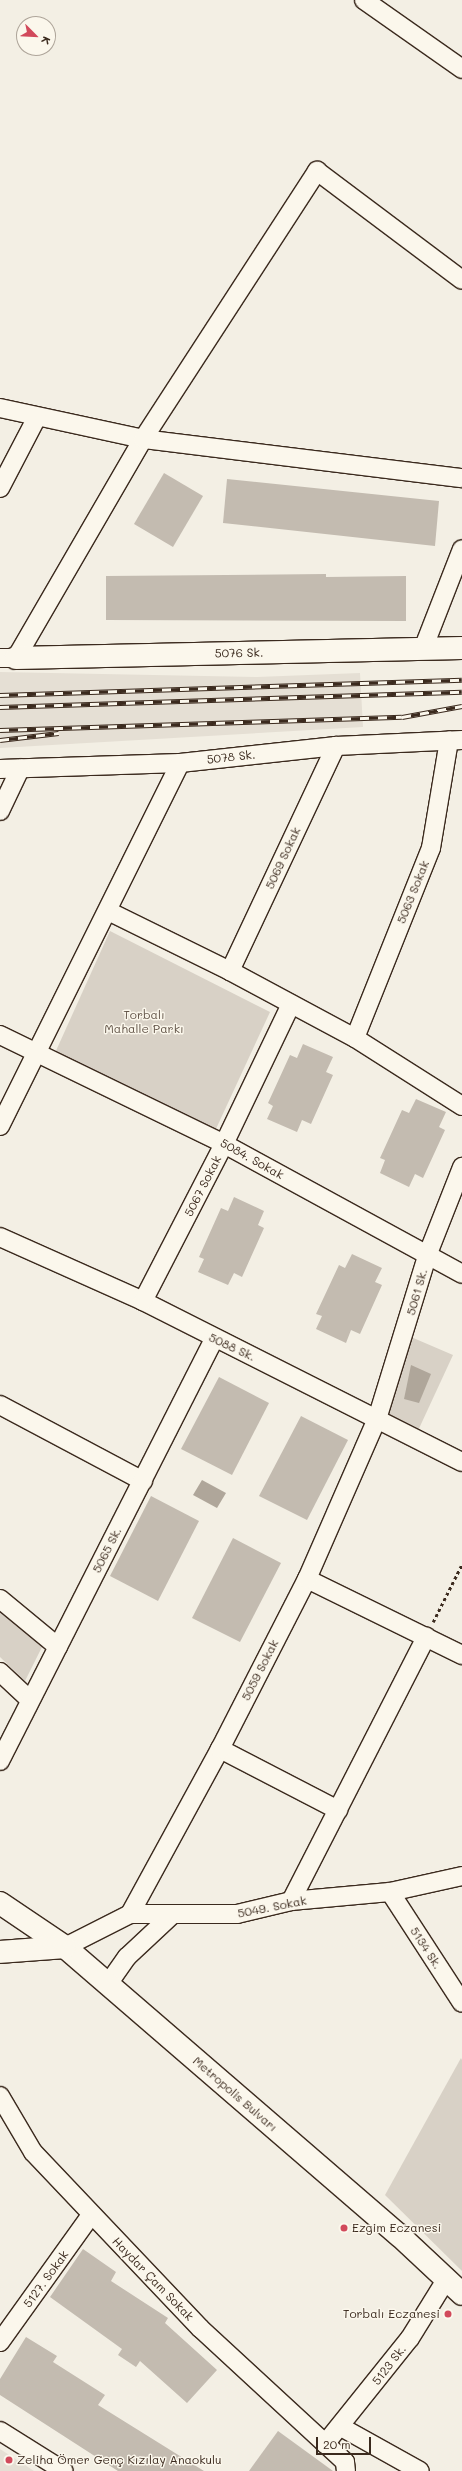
<!DOCTYPE html>
<meta charset="utf-8">
<style>
body{margin:0}
#map{position:relative;width:462px;height:2471px;overflow:hidden;background:#f3efe4;font-family:Mali,sans-serif}
div>[style]{position:absolute}
[style*='--x']{left:calc(var(--x)*1px);top:calc(var(--y)*1px);width:calc(var(--w)*1px);rotate:calc(var(--a)*1deg)}
.built>*{inset:0;background:#e5dfd4}
.green>*{inset:0;background:#d8d1c6}
.water>*{inset:0;background:#afa69a}
.building>*{inset:0;background:#c3bbb0}
.path>*{height:2.5px;margin-top:-1.25px;transform-origin:0;background:repeating-linear-gradient(90deg,#3b2a1e 0 3px,transparent 0 6px)}
.roads{filter:drop-shadow(1px 0 #3b2a1e) drop-shadow(-1px 0 #3b2a1e) drop-shadow(0 1px #3b2a1e) drop-shadow(0 -1px #3b2a1e)}
.street>*{height:18px;margin:-9px;padding:0 9px;transform-origin:9px;border-radius:9px;background:#fbf7ec}
.secondary>*{height:22px;margin:-11px;padding:0 11px;transform-origin:11px;border-radius:11px;background:#fbf7ec}
.rail>*{height:4.5px;margin-top:-2.25px;transform-origin:0;background:repeating-linear-gradient(90deg,#fbf7ec 0 9px,#3b2a1e 0 18px);box-sizing:border-box;border-block:1px solid #3b2a1e}
.dots>*{width:11px;height:11px;translate:-50% -50%;box-sizing:border-box;border:2px solid #fbf7ec;border-radius:50%}
span{translate:-50% -50%;white-space:nowrap;text-align:center;line-height:1.15;-webkit-text-stroke:3px #fbf7ec;paint-order:stroke}
.street-label{font-size:12px;color:#3b2a1e}
.park-label{font-size:12px;color:#625448}
.poi-label{font-size:12px;color:#3b2a1e}
.left{translate:0 -50%;text-align:left}
.right{translate:-100% -50%;text-align:right}
.north{position:absolute;left:16px;top:16px;width:40px;height:40px;box-sizing:border-box;background:#fbf7ec;border:1px solid #aea59a;border-radius:50%;rotate:114deg;font-size:11px;font-weight:700;line-height:16px;text-align:center;color:#3b2a1e}
.north::after{content:'';display:block;margin:auto;width:14px;height:18px;background:#d1495b;clip-path:polygon(50% 0,100% 100%,50% 72%,0 100%)}
.scale{position:absolute;left:316px;top:2437px;width:55px;height:18px;box-sizing:border-box;border:2px solid #3b2a1e;border-top:0;padding-left:5px;font-size:12px;line-height:14px;white-space:nowrap;color:#3b2a1e;-webkit-text-stroke:3px #fbf7ec;paint-order:stroke}
</style>
<div id="map">
<div class="built">
<i style="clip-path:polygon(0 672px,257px 677px,360px 673px,363px 727px,0 748px)"></i>
<i style="clip-path:polygon(0 2449px,34px 2471px,0 2471px)"></i>
</div>
<div class="green">
<i style="clip-path:polygon(110px 931px,270px 1012px,215px 1131px,55px 1053px)"></i>
<i style="clip-path:polygon(404px 1334px,453px 1355px,416px 1435px,377px 1419px)"></i>
<i style="clip-path:polygon(0 1610px,44px 1643px,25px 1681px,0 1657px)"></i>
<i style="clip-path:polygon(461px 2058px,462px 2060px,462px 2271px,385px 2195px)"></i>
</div>
<div class="water">
<i style="clip-path:polygon(411px 1365px,431px 1374px,419px 1403px,404px 1399px)"></i>
<i style="clip-path:polygon(202px 1480px,226px 1493px,217px 1508px,193px 1495px)"></i>
</div>
<div class="building">
<i style="clip-path:polygon(164px 473px,203px 496px,173px 547px,134px 524px)"></i>
<i style="clip-path:polygon(227px 479px,439px 501px,435px 546px,223px 523px)"></i>
<i style="clip-path:polygon(326px 574px,326px 577px,406px 576px,406px 621px,106px 620px,106px 576px)"></i>
<i style="clip-path:polygon(303px 1044px,333px 1057px,326px 1072px,333px 1075px,311px 1124px,302px 1120px,297px 1132px,267px 1119px,273px 1106px,268px 1103px,290px 1055px,297px 1058px)"></i>
<i style="clip-path:polygon(416px 1099px,446px 1112px,439px 1127px,445px 1130px,423px 1178px,415px 1174px,409px 1187px,380px 1173px,385px 1160px,380px 1158px,402px 1110px,409px 1113px)"></i>
<i style="clip-path:polygon(234px 1197px,264px 1211px,258px 1225px,264px 1228px,242px 1277px,234px 1273px,228px 1285px,198px 1272px,204px 1259px,199px 1257px,221px 1208px,228px 1211px)"></i>
<i style="clip-path:polygon(352px 1254px,382px 1268px,375px 1282px,382px 1285px,360px 1334px,351px 1330px,346px 1343px,316px 1329px,322px 1316px,316px 1314px,339px 1265px,345px 1268px)"></i>
<i style="clip-path:polygon(219px 1377px,269px 1403px,232px 1475px,181px 1449px)"></i>
<i style="clip-path:polygon(301px 1416px,348px 1440px,307px 1520px,259px 1496px)"></i>
<i style="clip-path:polygon(151px 1496px,199px 1521px,158px 1601px,110px 1576px)"></i>
<i style="clip-path:polygon(233px 1538px,281px 1563px,240px 1642px,192px 1618px)"></i>
<i style="clip-path:polygon(83px 2249px,116px 2272px,111px 2281px,168px 2318px,165px 2323px,217px 2370px,187px 2403px,140px 2361px,136px 2367px,118px 2355px,122px 2349px,50px 2297px)"></i>
<i style="clip-path:polygon(26px 2337px,57px 2356px,53px 2362px,105px 2395px,98px 2405px,204px 2471px,118px 2471px,0 2395px,0 2379px)"></i>
<i style="clip-path:polygon(278px 2431px,333px 2471px,249px 2471px)"></i>
</div>
<div class="path">
<i style="--x:433;--y:1622;--w:65;--a:-63.4"></i>
</div>
<div class="roads">
<div class="street">
<i style="--x:364;--y:0;--w:120;--a:35.1"></i>
<i style="--x:0;--y:408;--w:146;--a:12.2"></i>
<i style="--x:143;--y:439;--w:321;--a:7"></i>
<i style="--x:0;--y:488;--w:80;--a:-62.5"></i>
<i style="--x:423;--y:649;--w:107;--a:-68.7"></i>
<i style="--x:0;--y:658;--w:16;--a:0"></i>
<i style="--x:16;--y:658;--w:253;--a:-59.9"></i>
<i style="--x:143;--y:439;--w:320;--a:-57"></i>
<i style="--x:317;--y:171;--w:181;--a:36.9"></i>
<i style="--x:0;--y:769;--w:180;--a:-1.9"></i>
<i style="--x:180;--y:763;--w:157;--a:-6.2"></i>
<i style="--x:336;--y:746;--w:126;--a:-2.7"></i>
<i style="--x:0;--y:811;--w:47;--a:-64.5"></i>
<i style="--x:108;--y:911;--w:136;--a:26.2"></i>
<i style="--x:230;--y:971;--w:142;--a:28.2"></i>
<i style="--x:355;--y:1038;--w:127;--a:32.4"></i>
<i style="--x:230;--y:971;--w:249;--a:-64.8"></i>
<i style="--x:0;--y:1035;--w:249;--a:25.9"></i>
<i style="--x:224;--y:1144;--w:271;--a:28.6"></i>
<i style="--x:355;--y:1038;--w:205;--a:-68.2"></i>
<i style="--x:431;--y:848;--w:109;--a:-80.5"></i>
<i style="--x:0;--y:1126;--w:405;--a:-63.6"></i>
<i style="--x:0;--y:1237;--w:157;--a:24.1"></i>
<i style="--x:143;--y:1301;--w:357;--a:26.8"></i>
<i style="--x:143;--y:1301;--w:177;--a:-62.7"></i>
<i style="--x:224;--y:1144;--w:155;--a:-64.4"></i>
<i style="--x:0;--y:1405;--w:162;--a:28"></i>
<i style="--x:307;--y:1579;--w:173;--a:26.1"></i>
<i style="--x:0;--y:1599;--w:75;--a:39.6"></i>
<i style="--x:0;--y:1672;--w:41;--a:43"></i>
<i style="--x:220;--y:1749;--w:133;--a:27.3"></i>
<i style="--x:0;--y:1761;--w:473;--a:-63.1"></i>
<i style="--x:390;--y:1892;--w:132;--a:57"></i>
<i style="--x:291;--y:1901;--w:297;--a:-62.9"></i>
<i style="--x:130;--y:1914;--w:188;--a:-61.4"></i>
<i style="--x:220;--y:1749;--w:191;--a:-62.9"></i>
<i style="--x:307;--y:1579;--w:175;--a:-66.4"></i>
<i style="--x:377;--y:1419;--w:170;--a:-72.9"></i>
<i style="--x:427;--y:1256;--w:96;--a:-68.5"></i>
<i style="--x:65;--y:1947;--w:73;--a:-26.9"></i>
<i style="--x:130;--y:1914;--w:107;--a:0"></i>
<i style="--x:237;--y:1914;--w:56;--a:-13.5"></i>
<i style="--x:291;--y:1901;--w:99;--a:-5.2"></i>
<i style="--x:390;--y:1892;--w:74;--a:-12.5"></i>
<i style="--x:108;--y:1984;--w:33;--a:-55"></i>
<i style="--x:127;--y:1957;--w:63;--a:-43.1"></i>
<i style="--x:0;--y:2096;--w:65;--a:59.5"></i>
<i style="--x:33;--y:2152;--w:243;--a:46.5"></i>
<i style="--x:200;--y:2328;--w:197;--a:42.7"></i>
<i style="--x:345;--y:2462;--w:9;--a:84"></i>
<i style="--x:0;--y:2342;--w:156;--a:-54.4"></i>
<i style="--x:341;--y:2427;--w:90;--a:29.1"></i>
<i style="--x:0;--y:2431;--w:75;--a:32"></i>
<i style="--x:325;--y:2444;--w:136;--a:-51.3"></i>
<i style="--x:410;--y:2338;--w:68;--a:-58.2"></i>
</div>
<div class="secondary">
<i style="--x:16;--y:658;--w:446;--a:-1.3"></i>
<i style="--x:0;--y:1903;--w:78;--a:34.1"></i>
<i style="--x:65;--y:1947;--w:441;--a:40.8"></i>
<i style="--x:399;--y:2235;--w:86;--a:43.1"></i>
<i style="--x:0;--y:1952;--w:65;--a:-4.4"></i>
</div>
</div>
<div class="rail">
<i style="--x:0;--y:695;--w:462;--a:-1.9"></i>
<i style="--x:0;--y:707;--w:462;--a:-1.9"></i>
<i style="--x:0;--y:730;--w:402;--a:-1.9"></i>
<i style="--x:402;--y:717;--w:61;--a:-10.4"></i>
<i style="--x:0;--y:740;--w:59;--a:-6.8"></i>
</div>
<div class="dots">
<i style="left:344px;top:2228px;background:#d1495b"></i>
<i style="left:448px;top:2314px;background:#d1495b"></i>
<i style="left:9px;top:2460px;background:#d1495b"></i>
</div>
<div class="street-label">
<span style="left:239px;top:653px;rotate:-1deg">5076 Sk.</span>
<span style="left:231px;top:757px;rotate:-6deg">5078 Sk.</span>
<span style="left:283px;top:858px;rotate:-65deg">5069 Sokak</span>
<span style="left:413px;top:892px;rotate:-68deg">5063 Sokak</span>
<span style="left:252px;top:1159px;rotate:29deg">5084. Sokak</span>
<span style="left:203px;top:1186px;rotate:-63deg">5067 Sokak</span>
<span style="left:417px;top:1292px;rotate:-74deg">5061 Sk.</span>
<span style="left:232px;top:1347px;rotate:25deg">5088 Sk.</span>
<span style="left:107px;top:1550px;rotate:-63deg">5065 Sk.</span>
<span style="left:260px;top:1670px;rotate:-63deg">5059 Sokak</span>
<span style="left:272px;top:1907px;rotate:-11deg">5049. Sokak</span>
<span style="left:426px;top:1948px;rotate:57deg">5134 Sk.</span>
<span style="left:235px;top:2094px;rotate:41deg">Metropolis Bulvarı</span>
<span style="left:46px;top:2279px;rotate:-54deg">5127. Sokak</span>
<span style="left:153px;top:2279px;rotate:46deg">Haydar Çam Sokak</span>
<span style="left:389px;top:2365px;rotate:-52deg">5123 Sk.</span>
</div>
<div class="park-label">
<span style="left:144px;top:1022px">Torbalı<br>Mahalle Parkı</span>
</div>
<div class="poi-label">
<span class="left" style="left:352px;top:2228px">Ezgim Eczanesi</span>
<span class="right" style="left:440px;top:2314px">Torbalı Eczanesi</span>
<span class="left" style="left:17px;top:2460px">Zeliha Ömer Genç Kızılay Anaokulu</span>
</div>
<div class="north">K</div>
<div class="scale">20 m</div>
</div>
